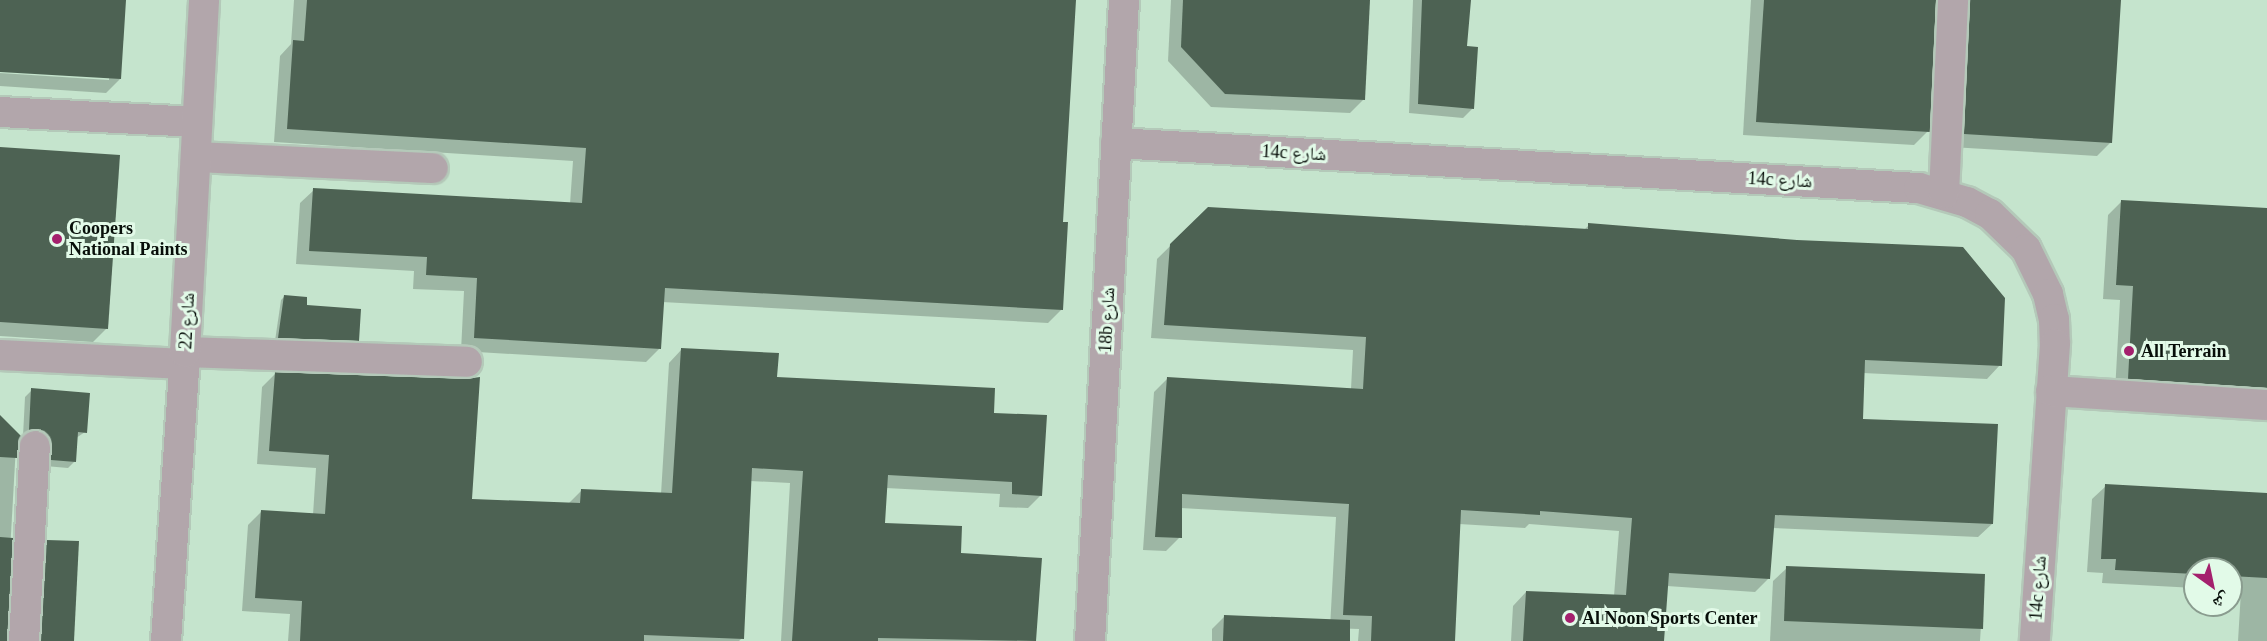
<!DOCTYPE html>
<meta charset="utf-8">
<style>
body{margin:0}
#map{position:relative;width:2267px;height:641px;overflow:hidden;background:#d5eddb;font-family:"Times New Roman","Noto Naskh Arabic",serif}
div>[style]{position:absolute}
[style*='--x']{left:calc(var(--x)*1px);top:calc(var(--y)*1px);width:calc(var(--w)*1px);rotate:calc(var(--a)*1deg)}
.built>*{inset:0;background:#c5e4cd}
.shadow>*{inset:0;background:#0003}
.building>*{inset:0;background:#4d6253}
.roads{filter:drop-shadow(2px 0 #b4c9b9) drop-shadow(-2px 0 #b4c9b9) drop-shadow(0 2px #b4c9b9) drop-shadow(0 -2px #b4c9b9)}
.minor>*{height:30px;margin:-15px;padding:0 15px;transform-origin:15px;border-radius:15px;background:#b2a6ab}
.dots>*{width:16px;height:16px;translate:-50% -50%;box-sizing:border-box;border:3px solid #e2fae8;border-radius:50%}
span{translate:-50% -50%;white-space:nowrap;text-align:center;line-height:1.15;-webkit-text-stroke:6px #e2fae8;paint-order:stroke}
.street-label{font-size:18px;color:#070e09}
.poi-label{font-size:18px;color:#070e09;font-weight:700}
.left{translate:0 -50%;text-align:left}
.north{position:absolute;left:2183px;top:557px;width:60px;height:60px;box-sizing:border-box;background:#e2fae8;border:2px solid #8a9c8f;border-radius:50%;rotate:147deg;font-size:16px;font-weight:700;line-height:24px;text-align:center;color:#070e09}
.north::after{content:'';display:block;margin:auto;width:21px;height:27px;background:#a4206d;clip-path:polygon(50% 0,100% 100%,50% 72%,0 100%)}
</style>
<div id="map">
<div class="built">
<i style="clip-path:polygon(evenodd,0 0,2267px 0,2267px 641px,0 641px,0 0,2195px 569px,2231px 569px,2231px 605px,2195px 605px,2195px 569px)"></i>
</div>
<div class="shadow">
<i style="clip-path:polygon(0 0,125px 0,120px 79px,106px 93px,0 86px,0 73px,109px 80px,109px 77px,0 70px)"></i>
<i style="clip-path:polygon(294px 0,1075px 0,1062px 223px,1062px 309px,1048px 323px,662px 302px,660px 348px,646px 362px,461px 351px,464px 291px,413px 289px,414px 271px,296px 264px,300px 203px,314px 190px,570px 204px,573px 161px,274px 142px,280px 56px,291px 44px)"></i>
<i style="clip-path:polygon(1171px 0,1369px 0,1364px 99px,1350px 113px,1211px 107px,1168px 61px)"></i>
<i style="clip-path:polygon(1413px 0,1470px 0,1466px 48px,1473px 108px,1463px 118px,1409px 113px)"></i>
<i style="clip-path:polygon(1751px 0,1934px 0,1928px 131px,1914px 145px,1743px 135px)"></i>
<i style="clip-path:polygon(1946px 0,2120px 0,2111px 142px,2097px 156px,1951px 147px)"></i>
<i style="clip-path:polygon(0 149px,107px 328px,93px 342px,0 336px)"></i>
<i style="clip-path:polygon(2121px 202px,2267px 210px,2267px 404px,2115px 392px,2120px 300px,2103px 299px,2108px 215px)"></i>
<i style="clip-path:polygon(1209px 208px,1584px 230px,1589px 225px,2000px 365px,1987px 379px,1863px 373px,1861px 420px,1992px 524px,1978px 537px,1772px 528px,1768px 579px,1755px 592px,1667px 586px,1663px 641px,1511px 641px,1513px 606px,1526px 592px,1614px 596px,1619px 531px,1529px 524px,1525px 528px,1459px 524px,1453px 641px,1358px 641px,1359px 629px,1330px 628px,1336px 517px,1181px 508px,1180px 537px,1166px 551px,1143px 550px,1154px 392px,1168px 378px,1351px 389px,1353px 350px,1151px 338px,1157px 259px)"></i>
<i style="clip-path:polygon(284px 297px,305px 307px,357px 340px,353px 344px,275px 341px,281px 300px)"></i>
<i style="clip-path:polygon(682px 349px,776px 378px,993px 415px,1041px 495px,1028px 508px,999px 507px,1000px 494px,886px 488px,884px 524px,959px 555px,1040px 559px,1035px 641px,781px 641px,790px 483px,750px 481px,742px 638px,739px 641px,288px 641px,290px 614px,242px 611px,248px 525px,261px 512px,313px 515px,316px 468px,257px 464px,262px 387px,275px 374px,470px 500px,568px 504px,582px 490px,661px 494px,669px 363px)"></i>
<i style="clip-path:polygon(32px 390px,85px 432px,76px 438px,75px 461px,68px 468px,45px 466px,37px 437px,23px 436px,25px 397px)"></i>
<i style="clip-path:polygon(0 417px,16px 445px,5px 641px,0 641px)"></i>
<i style="clip-path:polygon(2106px 486px,2267px 494px,2267px 641px,2238px 641px,2241px 591px,2231px 590px,2231px 569px,2195px 569px,2195px 588px,2102px 583px,2103px 573px,2087px 572px,2092px 499px)"></i>
<i style="clip-path:polygon(48px 541px,73px 641px,29px 641px,34px 555px)"></i>
<i style="clip-path:polygon(1787px 568px,1984px 575px,1980px 641px,1770px 641px,1773px 581px)"></i>
<i style="clip-path:polygon(1225px 616px,1318px 641px,1212px 641px,1212px 629px)"></i>
</div>
<div class="building">
<i style="clip-path:polygon(0 0,126px 0,121px 79px,0 72px)"></i>
<i style="clip-path:polygon(307px 0,1076px 0,1063px 222px,1068px 222px,1063px 310px,665px 288px,661px 349px,474px 338px,477px 278px,426px 275px,427px 257px,309px 251px,313px 188px,582px 203px,586px 148px,287px 129px,293px 40px,304px 41px)"></i>
<i style="clip-path:polygon(1183px 0,1370px 0,1365px 100px,1225px 94px,1181px 47px)"></i>
<i style="clip-path:polygon(1422px 0,1471px 0,1467px 46px,1478px 47px,1474px 109px,1418px 104px)"></i>
<i style="clip-path:polygon(1764px 0,1936px 0,1930px 132px,1756px 122px)"></i>
<i style="clip-path:polygon(1970px 0,2121px 0,2112px 143px,1964px 134px)"></i>
<i style="clip-path:polygon(0 147px,120px 155px,108px 329px,0 322px)"></i>
<i style="clip-path:polygon(2121px 200px,2267px 208px,2267px 388px,2128px 379px,2133px 286px,2116px 285px)"></i>
<i style="clip-path:polygon(1208px 207px,1588px 229px,1588px 223px,1797px 240px,1963px 247px,2005px 298px,2002px 366px,1865px 360px,1863px 419px,1998px 424px,1993px 524px,1775px 515px,1770px 579px,1669px 573px,1664px 641px,1523px 641px,1526px 591px,1626px 595px,1632px 518px,1540px 511px,1540px 515px,1461px 510px,1455px 641px,1371px 641px,1372px 616px,1343px 615px,1349px 504px,1182px 494px,1182px 538px,1155px 537px,1167px 377px,1363px 389px,1366px 337px,1164px 325px,1170px 244px)"></i>
<i style="clip-path:polygon(284px 295px,307px 297px,307px 305px,361px 309px,359px 341px,278px 338px)"></i>
<i style="clip-path:polygon(681px 348px,779px 353px,777px 377px,995px 388px,994px 413px,1047px 415px,1042px 496px,1012px 494px,1012px 482px,888px 475px,885px 523px,962px 526px,961px 553px,1042px 558px,1036px 641px,878px 638px,878px 641px,792px 641px,803px 471px,752px 468px,744px 639px,644px 635px,644px 641px,300px 641px,302px 601px,255px 598px,261px 510px,325px 514px,329px 455px,269px 451px,275px 372px,466px 379px,480px 377px,472px 499px,580px 503px,581px 489px,672px 493px)"></i>
<i style="clip-path:polygon(31px 388px,90px 393px,87px 433px,78px 432px,76px 462px,51px 460px,50px 438px,44px 431px,29px 430px)"></i>
<i style="clip-path:polygon(0 415px,21px 436px,17px 458px,0 457px)"></i>
<i style="clip-path:polygon(2105px 484px,2267px 493px,2267px 578px,2231px 576px,2231px 569px,2195px 569px,2195px 574px,2115px 570px,2116px 559px,2101px 559px)"></i>
<i style="clip-path:polygon(0 537px,13px 538px,7px 641px,0 641px)"></i>
<i style="clip-path:polygon(47px 540px,79px 541px,74px 641px,41px 641px)"></i>
<i style="clip-path:polygon(1786px 566px,1985px 574px,1983px 629px,1784px 621px)"></i>
<i style="clip-path:polygon(1224px 615px,1350px 620px,1350px 641px,1223px 641px)"></i>
</div>
<div class="roads">
<div class="minor">
<i style="--x:0;--y:112;--w:197;--a:2.9"></i>
<i style="--x:1116;--y:143;--w:804;--a:3.21"></i>
<i style="--x:1919;--y:188;--w:50;--a:16.3"></i>
<i style="--x:1967;--y:202;--w:26;--a:28"></i>
<i style="--x:1990;--y:214;--w:50;--a:44.2"></i>
<i style="--x:2026;--y:249;--w:50;--a:63.9"></i>
<i style="--x:2048;--y:294;--w:26;--a:77"></i>
<i style="--x:2054;--y:319;--w:25;--a:88"></i>
<i style="--x:2055;--y:344;--w:298;--a:93.9"></i>
<i style="--x:196;--y:157;--w:237;--a:2.7"></i>
<i style="--x:1944;--y:193;--w:193;--a:-87.3"></i>
<i style="--x:185;--y:352;--w:282;--a:2"></i>
<i style="--x:0;--y:355;--w:185;--a:2.8"></i>
<i style="--x:2051;--y:391;--w:216;--a:3.7"></i>
<i style="--x:24;--y:641;--w:195;--a:-86.8"></i>
<i style="--x:166;--y:641;--w:290;--a:-86.2"></i>
<i style="--x:185;--y:352;--w:353;--a:-86.9"></i>
<i style="--x:1090;--y:641;--w:642;--a:-86.96"></i>
</div>
</div>
<div class="dots">
<i style="left:57px;top:239px;background:#a4206d"></i>
<i style="left:2129px;top:351px;background:#a4206d"></i>
<i style="left:1570px;top:618px;background:#a4206d"></i>
</div>
<div class="street-label">
<span style="left:1294px;top:153px;rotate:3deg">14c شارع</span>
<span style="left:1780px;top:180px;rotate:3deg">14c شارع</span>
<span style="left:1107px;top:320px;rotate:-87deg">18b شارع</span>
<span style="left:187px;top:321px;rotate:-87deg">شارع 22</span>
<span style="left:2038px;top:588px;rotate:-86deg">14c شارع</span>
</div>
<div class="poi-label">
<span class="left" style="left:69px;top:239px">Coopers<br>National Paints</span>
<span class="left" style="left:2141px;top:351px">All Terrain</span>
<span class="left" style="left:1582px;top:618px">Al Noon Sports Center</span>
</div>
<div class="north">ش</div>
</div>
